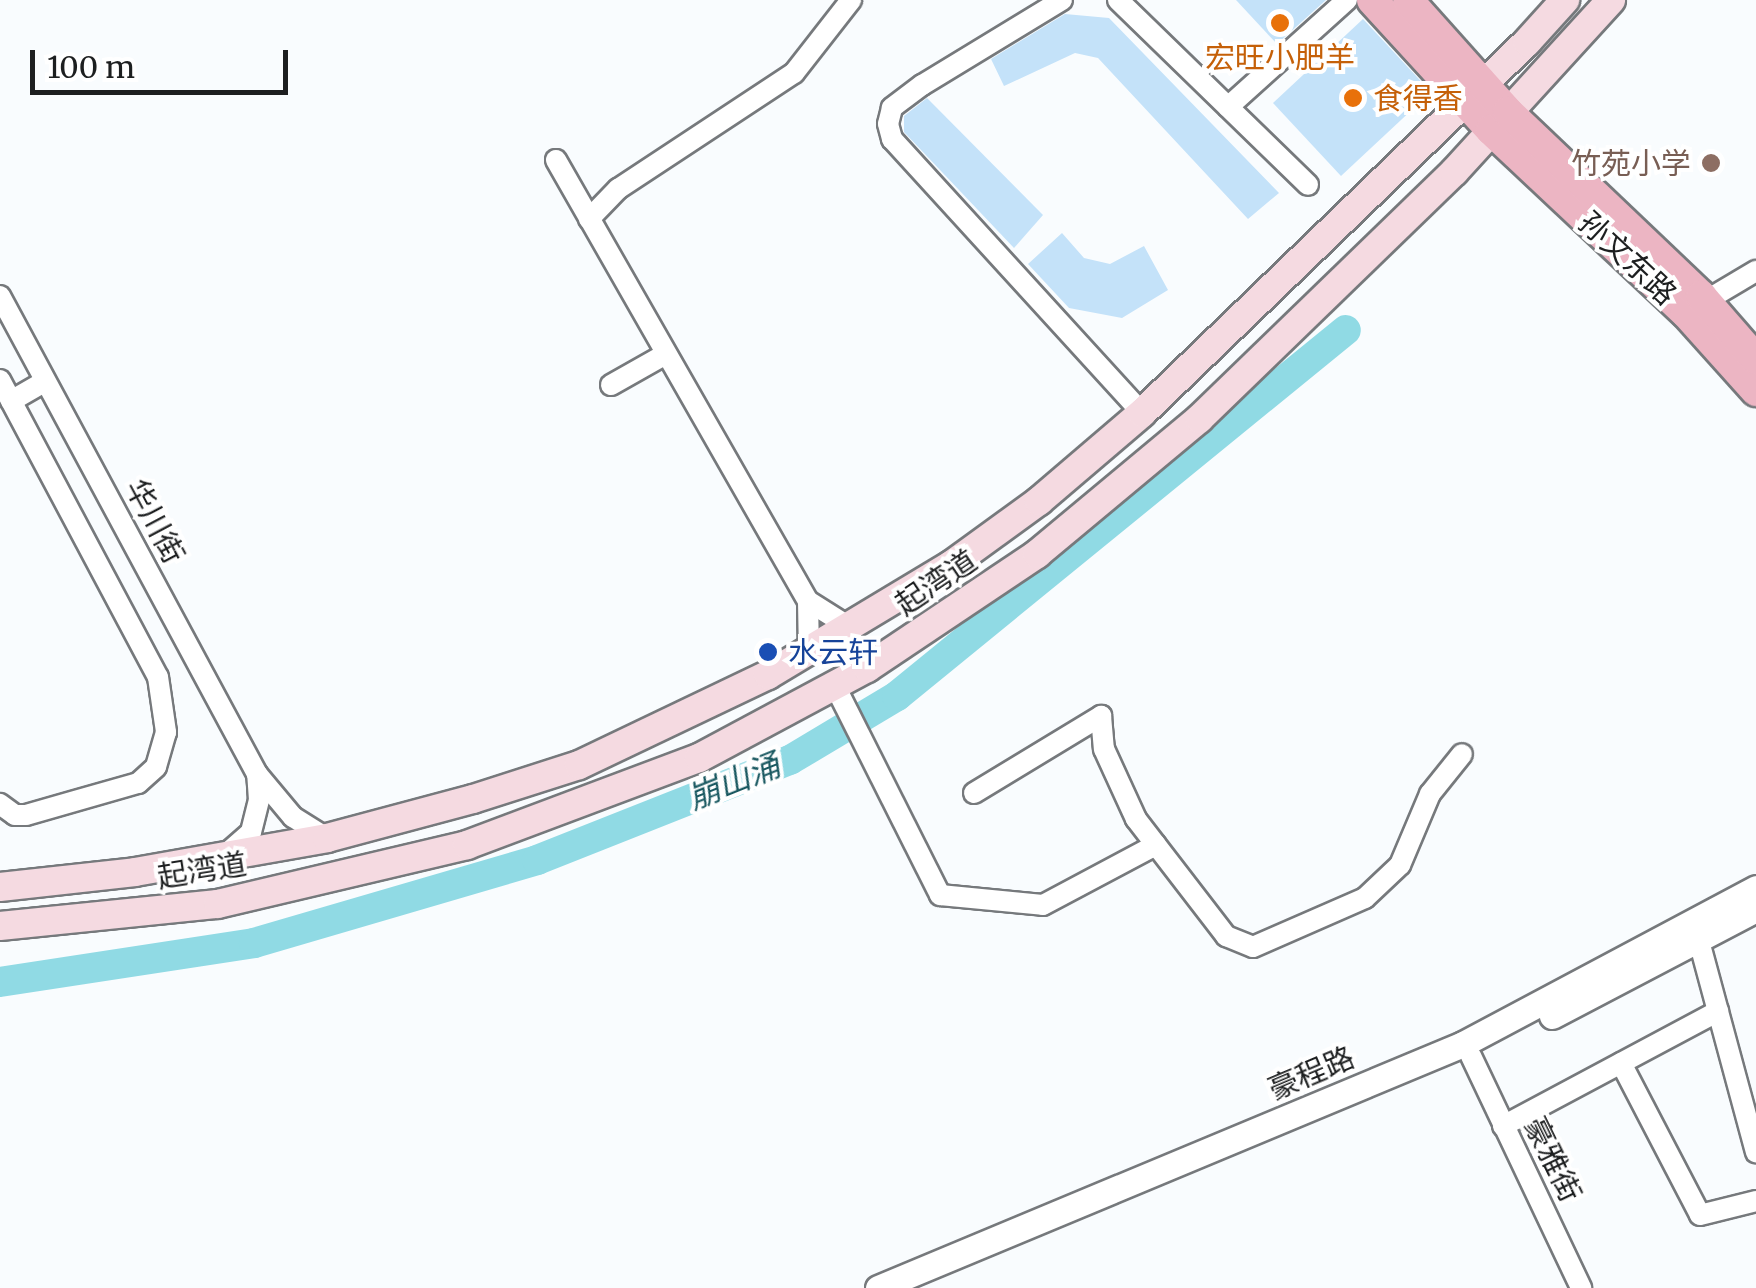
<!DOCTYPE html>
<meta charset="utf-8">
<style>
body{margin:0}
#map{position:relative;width:1756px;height:1288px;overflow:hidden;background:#f9fcfe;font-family:Merriweather,"Noto Sans SC",serif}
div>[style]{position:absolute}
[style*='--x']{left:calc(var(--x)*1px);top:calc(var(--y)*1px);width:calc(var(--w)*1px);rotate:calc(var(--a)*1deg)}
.river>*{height:30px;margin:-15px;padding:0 15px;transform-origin:15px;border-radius:15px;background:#90dae4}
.building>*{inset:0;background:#c4e2f9}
.roads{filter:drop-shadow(2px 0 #76797c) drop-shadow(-2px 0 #76797c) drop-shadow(0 2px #76797c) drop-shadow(0 -2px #76797c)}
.minor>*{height:20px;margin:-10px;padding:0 10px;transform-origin:10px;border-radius:10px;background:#fff}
.tertiary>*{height:25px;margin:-12.5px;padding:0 12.5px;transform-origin:12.5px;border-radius:12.5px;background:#fff}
.secondary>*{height:28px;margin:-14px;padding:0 14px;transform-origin:14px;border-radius:14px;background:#f5dae1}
.primary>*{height:30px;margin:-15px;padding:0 15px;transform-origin:15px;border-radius:15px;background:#ecb5c3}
.dots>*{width:28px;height:28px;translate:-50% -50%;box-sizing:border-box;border:5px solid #fff;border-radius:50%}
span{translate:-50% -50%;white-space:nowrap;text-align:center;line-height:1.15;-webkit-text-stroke:8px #fff;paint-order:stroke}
.food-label{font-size:30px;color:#c56008}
.left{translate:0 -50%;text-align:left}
.education-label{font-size:30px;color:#785e54}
.right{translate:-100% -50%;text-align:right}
.street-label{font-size:30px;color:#1d1f20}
.transit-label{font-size:30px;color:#164399}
.water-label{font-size:32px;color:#195860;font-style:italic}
.scale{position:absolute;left:30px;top:50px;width:258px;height:45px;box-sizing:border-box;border:5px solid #1d1f20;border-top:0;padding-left:12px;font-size:30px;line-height:35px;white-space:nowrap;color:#1d1f20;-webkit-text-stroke:8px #fff;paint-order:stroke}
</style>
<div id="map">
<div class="river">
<i style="--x:0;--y:982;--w:257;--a:-8.7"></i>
<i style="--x:254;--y:943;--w:295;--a:-16.3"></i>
<i style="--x:537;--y:860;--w:272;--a:-21.6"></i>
<i style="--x:790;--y:760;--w:125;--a:-30.9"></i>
<i style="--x:897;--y:696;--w:579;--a:-39.19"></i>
</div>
<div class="building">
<i style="clip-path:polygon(1236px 0,1326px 0,1277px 44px)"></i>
<i style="clip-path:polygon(1065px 14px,1109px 18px,1279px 193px,1248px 219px,1098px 58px,1075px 53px,1004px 86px,991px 59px)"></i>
<i style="clip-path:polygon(1363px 19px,1431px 92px,1341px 176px,1273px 103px)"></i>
<i style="clip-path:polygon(927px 98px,1043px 215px,1014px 248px,904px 132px,904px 116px)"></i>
<i style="clip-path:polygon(1062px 233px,1084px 258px,1110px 264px,1144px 246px,1168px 290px,1122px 318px,1069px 308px,1028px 264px)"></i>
</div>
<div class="roads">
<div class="minor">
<i style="--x:1062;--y:0;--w:164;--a:148.7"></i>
<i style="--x:922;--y:85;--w:38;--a:143"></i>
<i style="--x:892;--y:108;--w:16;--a:104"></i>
<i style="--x:888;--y:124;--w:16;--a:75"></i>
<i style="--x:892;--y:139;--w:371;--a:47.6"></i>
<i style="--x:1118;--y:0;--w:265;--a:44.2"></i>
<i style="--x:1228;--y:107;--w:160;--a:-42"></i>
<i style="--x:556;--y:160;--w:508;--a:60.26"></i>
<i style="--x:808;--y:601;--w:51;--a:32.1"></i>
<i style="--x:589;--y:219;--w:42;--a:-46"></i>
<i style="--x:618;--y:189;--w:211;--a:-33.4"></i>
<i style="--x:794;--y:73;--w:93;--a:-52"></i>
<i style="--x:0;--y:296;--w:543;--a:61.73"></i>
<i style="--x:257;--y:774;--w:56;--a:50.1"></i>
<i style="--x:293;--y:817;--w:40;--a:32"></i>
<i style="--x:1697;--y:306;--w:69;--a:-30.7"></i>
<i style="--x:0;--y:380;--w:336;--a:62"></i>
<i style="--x:158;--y:677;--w:56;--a:81.7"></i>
<i style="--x:166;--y:732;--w:36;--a:106"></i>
<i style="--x:156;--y:767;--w:24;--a:138"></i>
<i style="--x:138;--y:783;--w:116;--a:164.1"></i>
<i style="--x:26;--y:815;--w:11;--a:180"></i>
<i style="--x:15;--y:815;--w:19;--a:-144"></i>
<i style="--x:611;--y:385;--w:63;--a:-29.4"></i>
<i style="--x:11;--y:401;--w:39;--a:-30"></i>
<i style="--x:808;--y:601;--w:51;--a:88.9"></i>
<i style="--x:835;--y:686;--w:234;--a:63.3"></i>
<i style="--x:940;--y:895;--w:103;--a:5.5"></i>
<i style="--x:1043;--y:905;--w:128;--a:-28"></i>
<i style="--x:974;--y:793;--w:149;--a:-31.2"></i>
<i style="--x:1101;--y:716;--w:33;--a:85"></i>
<i style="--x:1104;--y:749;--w:77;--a:65.4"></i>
<i style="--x:1136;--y:819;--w:148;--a:52.4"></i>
<i style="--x:1226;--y:936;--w:29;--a:22"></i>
<i style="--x:1253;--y:947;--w:122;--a:-23.6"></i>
<i style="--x:1365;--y:898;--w:48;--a:-43.3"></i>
<i style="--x:1400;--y:865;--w:77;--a:-67.1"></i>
<i style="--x:1430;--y:794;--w:51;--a:-51.3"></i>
<i style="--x:226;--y:854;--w:33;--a:-41"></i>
<i style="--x:251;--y:832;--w:33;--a:-76"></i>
<i style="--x:259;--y:800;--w:26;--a:-94"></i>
<i style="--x:1699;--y:941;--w:219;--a:74.9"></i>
<i style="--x:1471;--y:1056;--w:257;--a:64.6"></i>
<i style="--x:1621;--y:1063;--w:171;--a:62.5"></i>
<i style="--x:1700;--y:1215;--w:58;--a:-14"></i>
<i style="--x:1503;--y:1126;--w:244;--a:-28.1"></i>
</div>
<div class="tertiary">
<i style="--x:1552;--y:1016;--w:230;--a:-27.7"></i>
<i style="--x:878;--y:1288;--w:634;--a:-22.64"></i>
<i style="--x:1463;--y:1044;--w:332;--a:-28"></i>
</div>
<div class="secondary">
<i style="--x:0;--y:887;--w:136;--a:-6.3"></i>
<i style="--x:135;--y:872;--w:195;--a:-10"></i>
<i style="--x:327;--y:838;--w:151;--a:-15"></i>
<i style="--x:473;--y:799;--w:111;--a:-17.8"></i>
<i style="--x:579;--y:765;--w:209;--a:-25.5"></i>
<i style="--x:768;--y:675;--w:214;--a:-31"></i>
<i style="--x:951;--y:565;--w:109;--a:-36"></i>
<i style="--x:1039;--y:501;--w:135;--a:-40.5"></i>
<i style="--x:1142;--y:413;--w:535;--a:-43.94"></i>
<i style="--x:1527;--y:42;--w:57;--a:-47.9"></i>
<i style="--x:0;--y:926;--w:219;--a:-5.8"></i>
<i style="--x:218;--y:904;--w:256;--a:-13.3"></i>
<i style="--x:467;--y:845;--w:248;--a:-20.6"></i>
<i style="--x:699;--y:758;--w:191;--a:-28.2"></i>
<i style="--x:867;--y:668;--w:205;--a:-33.8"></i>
<i style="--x:1037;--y:554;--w:211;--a:-39.8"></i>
<i style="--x:1199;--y:419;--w:355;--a:-44.1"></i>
<i style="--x:1454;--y:172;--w:233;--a:-47.6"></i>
</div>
<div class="primary">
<i style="--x:1372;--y:0;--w:176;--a:47.5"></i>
<i style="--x:1491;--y:130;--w:267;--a:43.2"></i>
<i style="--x:1686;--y:313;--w:105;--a:48.1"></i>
<i style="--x:1408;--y:0;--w:150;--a:48.2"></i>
<i style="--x:1508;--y:112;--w:267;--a:43.6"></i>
<i style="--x:1701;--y:296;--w:84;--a:48.9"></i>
</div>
</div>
<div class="dots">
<i style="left:1280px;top:23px;background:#e8710a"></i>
<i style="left:1353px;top:98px;background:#e8710a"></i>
<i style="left:1711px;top:163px;background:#8d6e63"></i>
<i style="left:768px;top:652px;background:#1a4fb4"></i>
</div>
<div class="food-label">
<span style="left:1280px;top:57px">宏旺小肥羊</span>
<span class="left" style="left:1373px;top:98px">食得香</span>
</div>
<div class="education-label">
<span class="right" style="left:1691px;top:163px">竹苑小学</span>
</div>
<div class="street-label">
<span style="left:1628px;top:258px;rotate:43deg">孙文东路</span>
<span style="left:155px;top:521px;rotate:62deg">华川街</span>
<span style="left:936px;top:582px;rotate:-34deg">起湾道</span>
<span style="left:202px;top:870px;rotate:-9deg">起湾道</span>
<span style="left:1311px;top:1073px;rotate:-23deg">豪程路</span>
<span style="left:1553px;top:1159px;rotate:64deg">豪雅街</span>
</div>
<div class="transit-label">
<span class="left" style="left:788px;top:652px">水云轩</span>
</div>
<div class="water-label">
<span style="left:734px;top:782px;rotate:-22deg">崩山涌</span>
</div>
<div class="scale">100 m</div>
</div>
